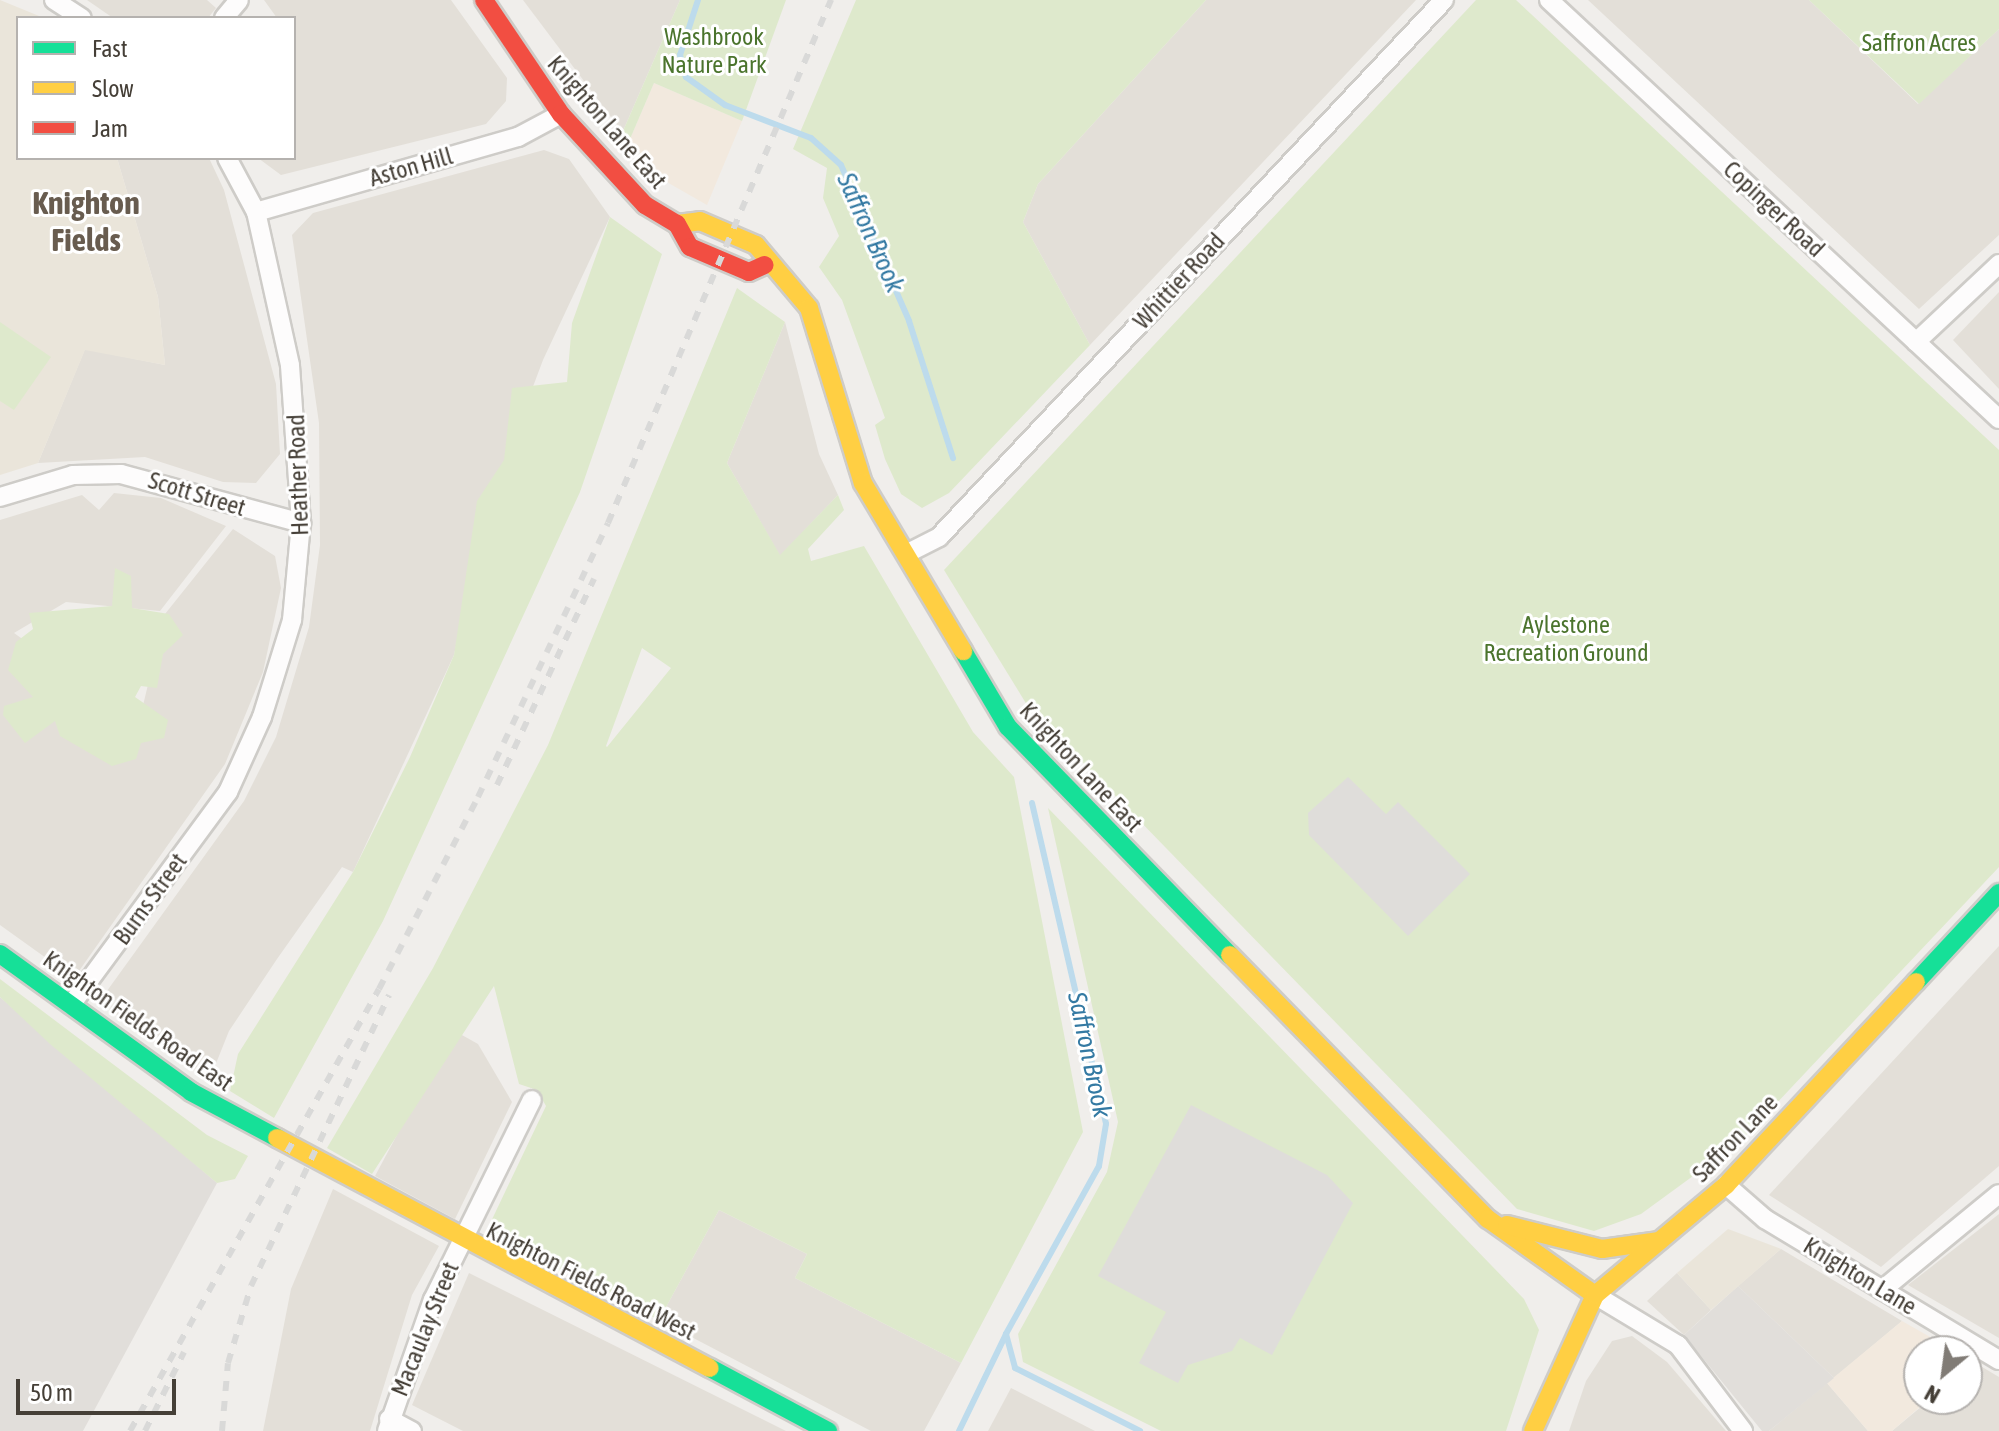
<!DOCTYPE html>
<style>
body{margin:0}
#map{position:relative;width:1999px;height:1431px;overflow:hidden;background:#f0eeeb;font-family:"Asap Condensed",sans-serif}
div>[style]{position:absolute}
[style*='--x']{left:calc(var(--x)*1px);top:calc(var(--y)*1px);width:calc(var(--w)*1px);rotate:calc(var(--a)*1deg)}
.residential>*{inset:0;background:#e3dfd8}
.commercial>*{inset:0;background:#f2e9de}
.industrial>*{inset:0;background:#e1deda}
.education>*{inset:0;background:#eae5da}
.green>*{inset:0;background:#dee9cc}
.parking>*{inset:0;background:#dfddda}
.stream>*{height:6px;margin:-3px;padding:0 3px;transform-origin:3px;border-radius:3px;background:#bddbec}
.roads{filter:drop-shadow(2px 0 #ceccc8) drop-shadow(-2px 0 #ceccc8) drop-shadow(0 2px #ceccc8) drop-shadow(0 -2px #ceccc8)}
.street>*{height:18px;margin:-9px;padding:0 9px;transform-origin:9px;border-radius:9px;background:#fdfcfc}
.fast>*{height:18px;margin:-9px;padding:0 9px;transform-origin:9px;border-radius:9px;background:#16e098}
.slow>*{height:18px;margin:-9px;padding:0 9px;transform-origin:9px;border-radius:9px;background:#ffcf43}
.jam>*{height:18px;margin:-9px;padding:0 9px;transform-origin:9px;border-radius:9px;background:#f24e42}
.rail>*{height:6px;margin-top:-3px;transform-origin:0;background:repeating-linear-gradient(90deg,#d9d9d8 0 10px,transparent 0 20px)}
span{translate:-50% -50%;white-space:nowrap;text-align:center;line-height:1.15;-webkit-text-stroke:6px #fff;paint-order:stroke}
.park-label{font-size:24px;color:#4b742d}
.street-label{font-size:24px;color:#453f37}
.water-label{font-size:26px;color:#347aa3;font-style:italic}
.district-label{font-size:32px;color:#685c4f;font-weight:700}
.legend{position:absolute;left:16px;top:16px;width:280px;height:144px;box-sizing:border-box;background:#fff;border:2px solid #b5b2af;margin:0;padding:10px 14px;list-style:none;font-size:24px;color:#453f37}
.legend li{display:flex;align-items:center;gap:16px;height:40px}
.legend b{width:40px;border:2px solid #b5b2af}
.north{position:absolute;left:1903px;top:1335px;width:80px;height:80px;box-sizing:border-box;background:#fff;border:2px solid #b5b2af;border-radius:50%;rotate:209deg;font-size:22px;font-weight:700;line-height:32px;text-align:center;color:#453f37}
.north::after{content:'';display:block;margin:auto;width:28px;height:36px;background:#817c76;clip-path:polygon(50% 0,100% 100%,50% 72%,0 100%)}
.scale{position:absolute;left:16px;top:1379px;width:160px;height:36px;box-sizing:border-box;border:4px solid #453f37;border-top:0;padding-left:10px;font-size:24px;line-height:28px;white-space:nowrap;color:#453f37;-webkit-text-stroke:6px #fff;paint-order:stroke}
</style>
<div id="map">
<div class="residential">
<i style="clip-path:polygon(87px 0,207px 0,216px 8px,208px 18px,113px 18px)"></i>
<i style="clip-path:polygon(264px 0,451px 0,507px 78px,506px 101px,486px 124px,281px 175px,258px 158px,294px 158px,294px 18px,277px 18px)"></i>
<i style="clip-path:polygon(523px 0,680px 0,623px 131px,614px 121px)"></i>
<i style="clip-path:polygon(1206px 0,1416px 0,1090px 345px,1023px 222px,1038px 184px)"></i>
<i style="clip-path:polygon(1588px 0,1809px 0,1918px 104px,1999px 29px,1999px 235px,1919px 309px)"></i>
<i style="clip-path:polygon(544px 150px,569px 159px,610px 217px,543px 360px,485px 514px,454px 655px,353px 872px,342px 867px,277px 959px,229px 1031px,209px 1081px,99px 1002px,244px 801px,276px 737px,309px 627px,320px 545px,319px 423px,292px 235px,313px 213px)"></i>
<i style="clip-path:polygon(117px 158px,209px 158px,224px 190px,276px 384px,280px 454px,256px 483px,223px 482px,145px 457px,38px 463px,85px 349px,165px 365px,158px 297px)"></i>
<i style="clip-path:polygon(1999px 292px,1999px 389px,1953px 340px)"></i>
<i style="clip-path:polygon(785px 322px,819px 454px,838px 495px,780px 556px,727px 463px)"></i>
<i style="clip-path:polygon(114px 493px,161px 498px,226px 526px,160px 611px,66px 602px,14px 633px,139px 722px,165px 614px,233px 529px,275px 556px,281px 588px,263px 672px,225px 764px,74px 978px,0 925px,0 520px,82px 495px,99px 510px)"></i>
<i style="clip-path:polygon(1999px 946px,1999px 1166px,1881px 1267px,1769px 1195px)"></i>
<i style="clip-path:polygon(453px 1030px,478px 1044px,512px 1102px,455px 1219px,375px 1176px)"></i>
<i style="clip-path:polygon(333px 1189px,439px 1246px,412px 1295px,370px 1431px,263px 1431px,291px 1289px)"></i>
<i style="clip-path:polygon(719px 1210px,807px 1254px,795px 1278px,961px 1363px,924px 1431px,871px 1431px,659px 1320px)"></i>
<i style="clip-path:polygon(1999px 1214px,1999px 1338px,1908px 1285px)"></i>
<i style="clip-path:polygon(1781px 1249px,1902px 1321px,1834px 1378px,1738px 1286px)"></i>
<i style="clip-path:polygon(469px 1273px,786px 1431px,463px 1431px,412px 1405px)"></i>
<i style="clip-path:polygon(1677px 1273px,1711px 1310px,1684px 1335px,1647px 1301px)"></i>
<i style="clip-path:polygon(1632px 1336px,1667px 1362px,1726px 1431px,1569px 1431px,1586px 1381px,1612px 1341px)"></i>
<i style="clip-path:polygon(1967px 1358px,1999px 1377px,1999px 1431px,1892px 1431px,1922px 1406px,1914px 1397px,1919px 1389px,1919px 1399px,1967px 1399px)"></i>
<i style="clip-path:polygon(1827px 1383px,1868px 1431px,1769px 1431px)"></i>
<i style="clip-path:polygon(1011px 1388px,1095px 1431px,988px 1431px)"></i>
</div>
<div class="commercial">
<i style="clip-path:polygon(654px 83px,742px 121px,707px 205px,658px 177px,630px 139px)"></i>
<i style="clip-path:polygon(1902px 1321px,1946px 1346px,1919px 1351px,1915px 1397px,1922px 1405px,1892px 1431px,1868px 1431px,1827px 1383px)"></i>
</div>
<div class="industrial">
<i style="clip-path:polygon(0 997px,217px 1183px,83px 1431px,0 1431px)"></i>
<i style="clip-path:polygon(1738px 1286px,1834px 1378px,1769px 1431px,1762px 1431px,1684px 1335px)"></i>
</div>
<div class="education">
<i style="clip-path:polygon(0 0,44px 18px,18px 18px,18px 158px,117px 158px,158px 297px,165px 365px,85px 350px,38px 463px,0 475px)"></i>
<i style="clip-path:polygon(1728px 1229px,1781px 1249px,1711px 1310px,1677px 1273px)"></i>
</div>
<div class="green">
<i style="clip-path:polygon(680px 0,786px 0,742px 121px,654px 83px,630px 139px,623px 131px)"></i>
<i style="clip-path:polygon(856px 0,1206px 0,1038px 184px,1023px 222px,1090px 345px,949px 493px,922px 508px,901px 494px,885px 459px,875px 425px,885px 418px,842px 300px,819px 267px,839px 236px,823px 198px,827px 168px,793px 149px)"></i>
<i style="clip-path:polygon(1476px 0,1516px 0,1999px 450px,1999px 867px,1741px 1141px,1641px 1214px,1594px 1231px,1517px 1209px,1027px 705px,944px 570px)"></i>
<i style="clip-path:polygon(1809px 0,1999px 0,1999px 29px,1919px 104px)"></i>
<i style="clip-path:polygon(610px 217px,662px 254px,580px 492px,383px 921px,274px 1118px,230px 1091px,238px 1054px,353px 872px,410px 757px,454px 655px,477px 501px,504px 460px,512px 388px,567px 382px,572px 323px)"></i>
<i style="clip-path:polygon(evenodd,737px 288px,785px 322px,727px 463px,780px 555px,838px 495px,844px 510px,808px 549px,811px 561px,864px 546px,973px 732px,1014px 777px,1083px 1132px,961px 1363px,795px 1278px,807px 1254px,719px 1210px,659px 1320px,486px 1232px,546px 1106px,537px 1090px,519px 1084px,494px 986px,372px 1174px,327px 1148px,433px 968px,548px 745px,737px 288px,642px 648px,671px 668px,607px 747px,606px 746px,642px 648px)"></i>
<i style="clip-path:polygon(0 322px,51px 357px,14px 410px,0 401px)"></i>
<i style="clip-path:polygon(115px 568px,131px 576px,132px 608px,169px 614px,183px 635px,163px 654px,157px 688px,141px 686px,135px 697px,168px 720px,164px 738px,141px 743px,136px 759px,112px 766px,60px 736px,55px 721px,25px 743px,3px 715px,4px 706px,33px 697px,8px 670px,16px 642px,33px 629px,29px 613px,112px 606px)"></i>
<i style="clip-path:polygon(1048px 808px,1524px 1299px,1539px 1330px,1506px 1431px,1161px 1431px,1023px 1362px,1018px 1334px,1107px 1172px,1118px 1122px)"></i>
<i style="clip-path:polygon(0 979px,207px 1135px,248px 1156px,235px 1179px,217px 1183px,50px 1044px,0 997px)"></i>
</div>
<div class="parking">
<i style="clip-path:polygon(1348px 777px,1386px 814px,1398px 802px,1470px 874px,1408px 936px,1309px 835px,1308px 813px)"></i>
<i style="clip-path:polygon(1191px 1105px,1327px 1175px,1353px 1203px,1272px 1355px,1240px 1338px,1232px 1351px,1188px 1365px,1178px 1383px,1139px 1363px,1166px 1312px,1098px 1276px)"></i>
</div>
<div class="stream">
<i style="--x:698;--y:0;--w:58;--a:108.1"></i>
<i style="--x:680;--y:55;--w:23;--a:75"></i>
<i style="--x:686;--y:77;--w:48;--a:35.7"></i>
<i style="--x:725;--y:105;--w:92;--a:21"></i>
<i style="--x:811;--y:138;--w:40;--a:42"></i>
<i style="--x:841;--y:165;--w:170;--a:66.4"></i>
<i style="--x:909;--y:321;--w:144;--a:72.2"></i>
<i style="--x:1032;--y:803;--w:329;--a:77"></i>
<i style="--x:1106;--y:1124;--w:43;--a:99.5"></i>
<i style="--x:1099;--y:1166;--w:192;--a:119"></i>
<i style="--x:1006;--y:1334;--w:35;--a:75"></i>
<i style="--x:1015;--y:1368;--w:140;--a:26.7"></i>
<i style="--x:959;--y:1431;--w:108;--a:-64.1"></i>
</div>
<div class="roads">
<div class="street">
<i style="--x:54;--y:0;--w:33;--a:33"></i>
<i style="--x:1549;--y:0;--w:615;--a:42.96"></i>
<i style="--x:224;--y:18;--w:23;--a:-50"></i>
<i style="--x:256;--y:212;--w:273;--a:-16"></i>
<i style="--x:518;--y:137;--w:49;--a:-28.1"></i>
<i style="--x:1916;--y:342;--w:114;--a:-43.2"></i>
<i style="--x:0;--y:497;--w:76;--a:-16.8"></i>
<i style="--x:73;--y:475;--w:48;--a:-1.2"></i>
<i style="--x:121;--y:474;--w:187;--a:15.2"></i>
<i style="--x:908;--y:553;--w:35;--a:-27"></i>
<i style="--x:939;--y:537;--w:737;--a:-46.76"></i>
<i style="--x:71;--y:1005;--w:265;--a:-53.6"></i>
<i style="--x:228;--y:792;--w:82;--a:-65.6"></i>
<i style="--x:262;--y:717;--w:102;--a:-72.8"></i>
<i style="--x:292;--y:620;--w:97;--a:-84.7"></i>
<i style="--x:301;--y:523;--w:158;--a:-94"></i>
<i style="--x:290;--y:365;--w:157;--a:-102.5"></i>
<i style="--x:256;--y:212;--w:61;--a:-118.2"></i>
<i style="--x:1726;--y:1185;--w:52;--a:41.1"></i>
<i style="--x:1765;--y:1219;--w:273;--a:31.1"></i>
<i style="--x:1882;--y:1290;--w:151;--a:-39.4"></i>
<i style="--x:1595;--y:1295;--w:97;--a:31.1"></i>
<i style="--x:1678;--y:1345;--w:108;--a:52.9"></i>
<i style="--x:389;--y:1419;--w:26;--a:28"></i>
<i style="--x:387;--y:1431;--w:139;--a:-70.7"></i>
<i style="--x:433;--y:1300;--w:223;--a:-63.7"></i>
</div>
<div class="fast">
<i style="--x:963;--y:651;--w:88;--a:59.4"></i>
<i style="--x:1008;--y:727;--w:318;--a:45.8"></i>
<i style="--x:0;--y:954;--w:236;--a:35.8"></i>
<i style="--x:191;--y:1092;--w:98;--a:28.1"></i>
<i style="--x:1916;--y:982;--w:122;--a:-47"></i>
<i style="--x:710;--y:1368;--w:134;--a:28.1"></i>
</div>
<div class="slow">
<i style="--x:677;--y:224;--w:23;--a:-7"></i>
<i style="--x:700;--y:221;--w:61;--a:23.2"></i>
<i style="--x:756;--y:245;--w:82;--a:49.9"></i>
<i style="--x:809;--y:308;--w:183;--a:72.9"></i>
<i style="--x:863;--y:483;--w:196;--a:59.2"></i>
<i style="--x:1230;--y:955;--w:369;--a:45.7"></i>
<i style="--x:1488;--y:1219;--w:131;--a:35.4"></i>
<i style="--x:277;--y:1138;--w:490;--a:28"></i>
<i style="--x:1507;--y:1225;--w:98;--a:14.2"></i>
<i style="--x:1602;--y:1249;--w:58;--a:-8"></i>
<i style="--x:1533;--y:1431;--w:149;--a:-65.5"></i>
<i style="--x:1595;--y:1295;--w:171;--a:-40"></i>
<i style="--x:1726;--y:1185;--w:278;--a:-46.9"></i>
</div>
<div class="jam">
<i style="--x:484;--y:0;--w:138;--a:56"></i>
<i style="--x:561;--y:114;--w:124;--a:47.3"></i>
<i style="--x:645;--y:205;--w:37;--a:31"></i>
<i style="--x:677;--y:224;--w:26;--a:61"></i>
<i style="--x:690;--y:247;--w:64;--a:23"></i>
<i style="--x:749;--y:272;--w:17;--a:-24"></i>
</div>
</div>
<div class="rail">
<i style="--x:497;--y:785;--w:228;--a:-64.8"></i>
<i style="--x:130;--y:1431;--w:507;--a:-60.61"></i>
<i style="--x:379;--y:989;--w:216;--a:-62.7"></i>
<i style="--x:478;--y:797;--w:303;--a:-64.6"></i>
<i style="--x:608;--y:523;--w:569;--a:-66.91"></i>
<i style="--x:145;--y:1431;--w:88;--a:-63.7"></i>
<i style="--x:222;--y:1431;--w:68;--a:-85"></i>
<i style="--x:228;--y:1363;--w:80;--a:-73.4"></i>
<i style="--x:251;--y:1286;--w:322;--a:-64.6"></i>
</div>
<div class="park-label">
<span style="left:714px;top:51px">Washbrook<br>Nature Park</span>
<span style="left:1919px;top:43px">Saffron Acres</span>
<span style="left:1566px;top:639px">Aylestone<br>Recreation Ground</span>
</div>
<div class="street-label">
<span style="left:607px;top:122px;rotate:49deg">Knighton Lane East</span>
<span style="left:411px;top:167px;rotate:-16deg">Aston Hill</span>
<span style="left:1774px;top:209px;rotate:43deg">Copinger Road</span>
<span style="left:1179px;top:281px;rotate:-47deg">Whittier Road</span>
<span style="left:298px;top:475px;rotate:-92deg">Heather Road</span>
<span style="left:197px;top:494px;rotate:17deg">Scott Street</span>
<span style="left:1081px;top:767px;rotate:47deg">Knighton Lane East</span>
<span style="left:150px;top:899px;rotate:-54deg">Burns Street</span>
<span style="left:138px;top:1021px;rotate:35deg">Knighton Fields Road East</span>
<span style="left:1735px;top:1138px;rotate:-46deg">Saffron Lane</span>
<span style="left:1860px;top:1276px;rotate:31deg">Knighton Lane</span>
<span style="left:591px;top:1281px;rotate:27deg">Knighton Fields Road West</span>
<span style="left:425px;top:1329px;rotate:-68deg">Macaulay Street</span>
</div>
<div class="water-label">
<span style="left:870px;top:233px;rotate:66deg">Saffron Brook</span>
<span style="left:1089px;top:1055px;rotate:78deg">Saffron Brook</span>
</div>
<div class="district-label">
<span style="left:86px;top:222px">Knighton<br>Fields</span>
</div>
<ul class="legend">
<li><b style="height:10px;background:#16e098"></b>Fast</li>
<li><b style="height:10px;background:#ffcf43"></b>Slow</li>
<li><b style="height:10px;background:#f24e42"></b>Jam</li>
</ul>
<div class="north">N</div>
<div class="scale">50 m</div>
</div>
